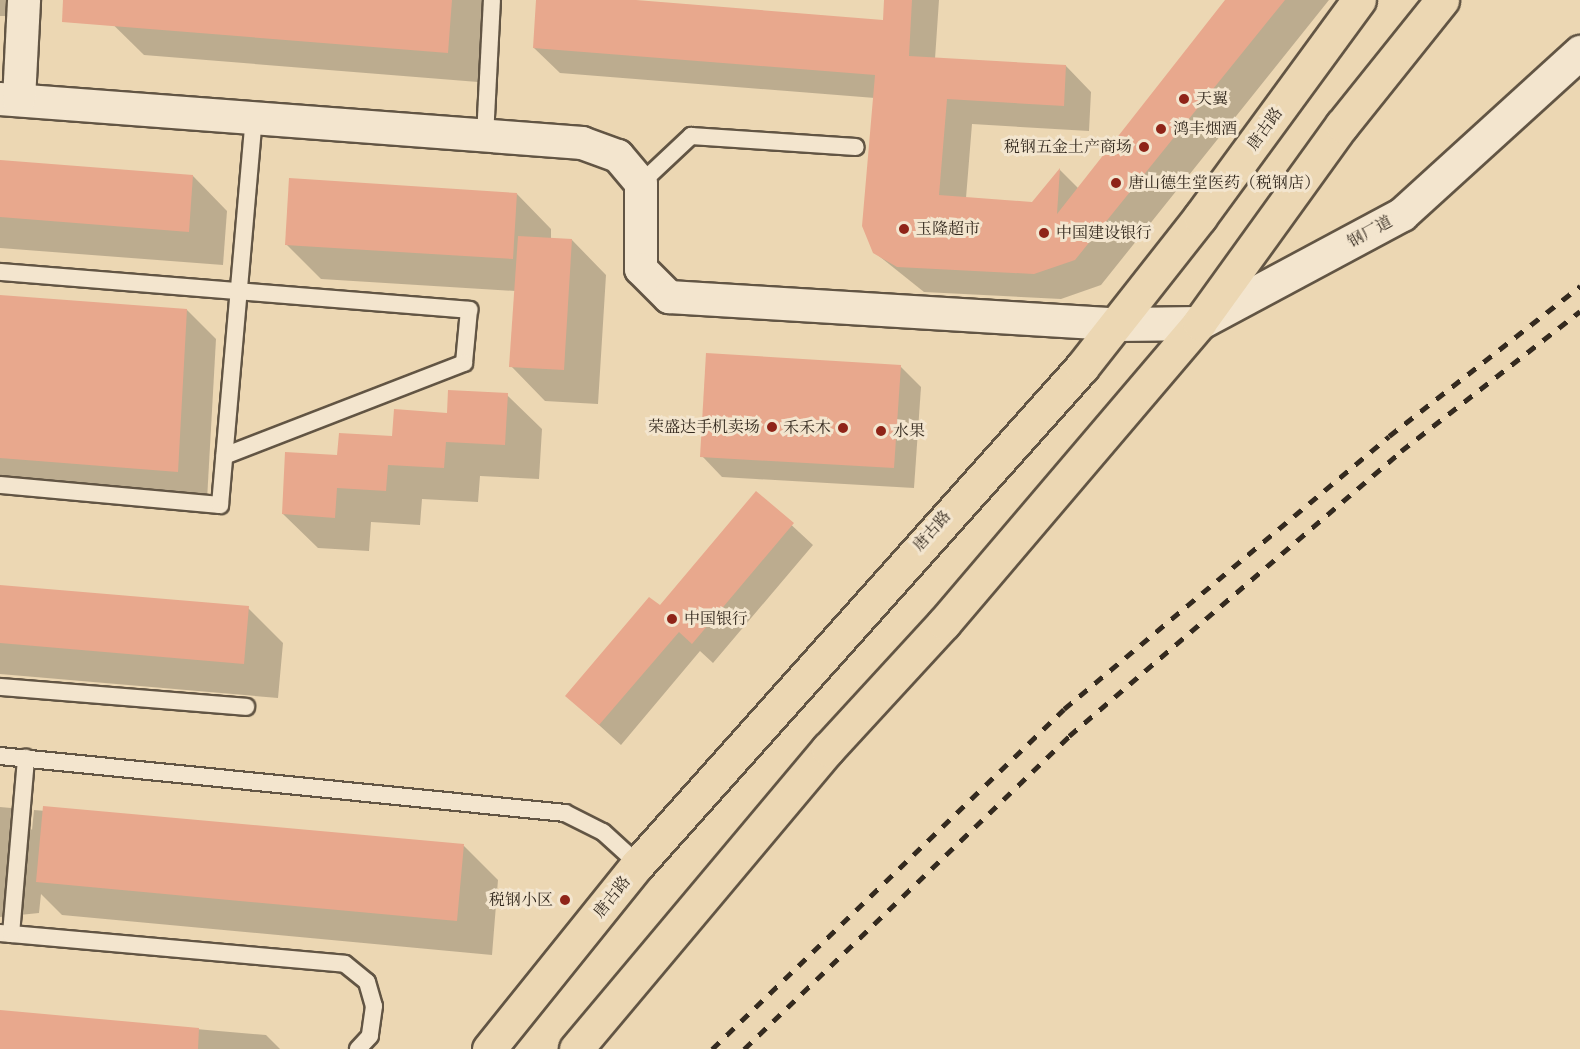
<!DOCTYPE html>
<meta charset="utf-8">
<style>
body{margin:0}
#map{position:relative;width:1580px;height:1049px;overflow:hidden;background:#ecd7b3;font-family:"IM FELL French Canon","Noto Serif SC",serif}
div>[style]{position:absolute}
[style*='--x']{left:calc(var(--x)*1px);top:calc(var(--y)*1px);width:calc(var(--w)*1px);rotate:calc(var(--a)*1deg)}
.shadow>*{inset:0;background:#0003}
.building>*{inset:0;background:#e8a88d}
.roads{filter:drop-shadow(2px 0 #625544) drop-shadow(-2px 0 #625544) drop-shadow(0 2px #625544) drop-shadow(0 -2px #625544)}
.lane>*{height:16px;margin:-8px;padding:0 8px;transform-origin:8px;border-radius:8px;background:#f3e5ce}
.street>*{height:32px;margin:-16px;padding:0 16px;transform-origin:16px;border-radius:16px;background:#f3e5ce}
.secondary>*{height:33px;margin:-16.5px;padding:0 16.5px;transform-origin:16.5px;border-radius:16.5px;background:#f3e5ce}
.primary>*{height:33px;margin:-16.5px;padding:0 16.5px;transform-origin:16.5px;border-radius:16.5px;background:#ecd7b3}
.rail>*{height:4.5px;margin-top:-2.25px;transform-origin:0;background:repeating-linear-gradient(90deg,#342a1f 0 10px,transparent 0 20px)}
.dots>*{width:16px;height:16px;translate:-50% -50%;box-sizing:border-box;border:3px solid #f3e5ce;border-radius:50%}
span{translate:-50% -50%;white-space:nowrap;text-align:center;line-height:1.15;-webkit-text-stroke:6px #f3e5ce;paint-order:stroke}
.poi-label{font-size:16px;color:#342a1f}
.left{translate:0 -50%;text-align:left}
.right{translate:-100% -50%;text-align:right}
.street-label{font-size:16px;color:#342a1f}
</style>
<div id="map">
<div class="shadow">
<i style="clip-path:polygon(0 0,6px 0,5px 16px,0 16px)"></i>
<i style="clip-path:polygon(88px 0,485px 0,478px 82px,144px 55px)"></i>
<i style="clip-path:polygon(538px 0,617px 0,884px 21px,885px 0,939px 0,935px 59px,1066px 66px,1091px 92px,1089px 131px,972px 124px,966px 198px,1033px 204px,1060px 170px,1079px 189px,1226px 0,1329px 0,1101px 285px,1061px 299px,924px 292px,874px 252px,875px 98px,560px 73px,534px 48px)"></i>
<i style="clip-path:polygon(0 161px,193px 176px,227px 211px,223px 265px,0 248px)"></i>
<i style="clip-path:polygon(517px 194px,551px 229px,551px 239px,572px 240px,606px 275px,598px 404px,545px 401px,511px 366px,516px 291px,321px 279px,286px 244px)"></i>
<i style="clip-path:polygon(0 296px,187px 310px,216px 339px,207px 500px,0 485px)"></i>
<i style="clip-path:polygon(900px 366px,921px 387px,914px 488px,722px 477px,702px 456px)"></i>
<i style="clip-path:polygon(507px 395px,542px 429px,539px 479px,480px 476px,478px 502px,422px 499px,420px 525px,371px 522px,369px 551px,318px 548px,283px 514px,339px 457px)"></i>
<i style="clip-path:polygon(757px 493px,813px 545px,713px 663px,700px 651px,621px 745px,567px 696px,660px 607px)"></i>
<i style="clip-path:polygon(0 587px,248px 608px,283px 643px,278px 698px,0 674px)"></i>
<i style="clip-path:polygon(0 807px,11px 808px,32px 830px,34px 810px,464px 846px,498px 880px,492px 955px,62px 915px,41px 894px,39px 913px,0 917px)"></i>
<i style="clip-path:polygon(0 1012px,266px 1035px,280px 1049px,0 1049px)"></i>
</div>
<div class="building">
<i style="clip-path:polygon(63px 0,452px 0,448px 53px,62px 22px)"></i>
<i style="clip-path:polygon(536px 0,636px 0,883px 20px,884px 0,912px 0,909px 56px,1066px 65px,1064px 106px,947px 99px,939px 195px,1032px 202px,1060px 168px,1057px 214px,1225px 0,1285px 0,1075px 260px,1034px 274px,897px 267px,873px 253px,862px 226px,875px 75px,533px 48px)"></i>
<i style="clip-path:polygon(0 160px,193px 175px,189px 232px,0 217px)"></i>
<i style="clip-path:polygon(289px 178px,517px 193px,513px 259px,285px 245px)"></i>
<i style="clip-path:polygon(518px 236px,572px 239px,564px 370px,509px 367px)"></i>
<i style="clip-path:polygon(0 295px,187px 309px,178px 472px,0 458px)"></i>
<i style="clip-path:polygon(706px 353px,901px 365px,894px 468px,700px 457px)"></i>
<i style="clip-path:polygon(448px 390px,508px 393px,505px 445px,446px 442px,444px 468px,388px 465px,386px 491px,337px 488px,335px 518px,282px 514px,285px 452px,337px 455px,339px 433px,392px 436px,394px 409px,447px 413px)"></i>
<i style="clip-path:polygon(756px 491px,794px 523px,692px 644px,679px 632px,599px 725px,565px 696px,649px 597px,660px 605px)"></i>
<i style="clip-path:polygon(0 585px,249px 606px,244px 664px,0 643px)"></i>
<i style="clip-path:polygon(43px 806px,464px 844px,457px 921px,36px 882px)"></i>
<i style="clip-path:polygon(0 1010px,199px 1028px,198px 1049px,0 1049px)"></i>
</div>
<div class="roads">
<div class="lane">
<i style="--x:485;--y:137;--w:137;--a:-87.1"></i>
<i style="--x:641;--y:183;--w:69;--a:-43.2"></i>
<i style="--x:691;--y:136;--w:165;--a:3.8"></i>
<i style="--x:0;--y:272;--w:471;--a:4.6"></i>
<i style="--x:469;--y:310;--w:53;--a:95.4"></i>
<i style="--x:464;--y:363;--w:257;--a:158.8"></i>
<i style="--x:0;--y:485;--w:221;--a:5.2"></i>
<i style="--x:220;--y:505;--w:387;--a:-85"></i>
<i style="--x:0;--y:687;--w:247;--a:4.6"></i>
<i style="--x:0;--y:756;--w:568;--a:5.76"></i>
<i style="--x:565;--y:813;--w:42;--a:26.6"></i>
<i style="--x:603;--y:832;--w:47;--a:42.4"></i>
<i style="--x:0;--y:933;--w:346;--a:5.1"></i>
<i style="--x:345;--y:964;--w:28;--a:39"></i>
<i style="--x:367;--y:982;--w:25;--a:74"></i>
<i style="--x:374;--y:1006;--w:30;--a:98"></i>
<i style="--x:370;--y:1036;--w:18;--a:133"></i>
<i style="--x:11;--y:934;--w:177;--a:-85.1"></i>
</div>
<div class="street">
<i style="--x:0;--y:99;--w:584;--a:4.32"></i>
<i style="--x:582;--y:143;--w:38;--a:20"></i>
<i style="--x:618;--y:156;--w:35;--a:50"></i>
<i style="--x:641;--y:183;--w:86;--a:90"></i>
<i style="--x:641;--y:269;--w:40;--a:45"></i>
<i style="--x:669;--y:297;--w:448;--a:3.5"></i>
<i style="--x:19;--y:100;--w:100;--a:-87.1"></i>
</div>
<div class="secondary">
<i style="--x:1116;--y:324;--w:83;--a:-0.7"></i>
<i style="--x:1199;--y:323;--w:230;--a:-28.2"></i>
<i style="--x:1402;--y:214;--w:241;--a:-42.3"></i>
</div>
<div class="primary">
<i style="--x:489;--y:1049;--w:238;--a:-51.2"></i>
<i style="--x:638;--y:864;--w:666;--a:-48.22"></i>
<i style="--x:1082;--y:367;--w:191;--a:-51.8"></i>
<i style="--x:1200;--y:217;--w:269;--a:-53.8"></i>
<i style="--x:576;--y:1049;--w:392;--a:-50"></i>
<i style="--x:828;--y:749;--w:171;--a:-47.4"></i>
<i style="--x:944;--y:623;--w:394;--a:-49.6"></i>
<i style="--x:1199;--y:323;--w:244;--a:-54.2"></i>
<i style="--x:1342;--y:125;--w:160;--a:-51.3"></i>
</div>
</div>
<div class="rail">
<i style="--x:712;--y:1049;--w:489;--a:-44"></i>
<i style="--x:1064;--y:709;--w:424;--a:-40"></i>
<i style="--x:1389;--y:436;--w:243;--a:-38.1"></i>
<i style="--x:744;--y:1049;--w:451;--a:-43.9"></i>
<i style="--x:1069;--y:736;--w:438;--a:-40.6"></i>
<i style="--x:1401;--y:451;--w:227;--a:-38"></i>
</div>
<div class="dots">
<i style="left:1184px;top:99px;background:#8f2418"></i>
<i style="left:1161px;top:129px;background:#8f2418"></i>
<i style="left:1144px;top:147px;background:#8f2418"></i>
<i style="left:1116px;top:183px;background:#8f2418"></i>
<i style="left:904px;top:229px;background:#8f2418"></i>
<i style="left:1044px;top:233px;background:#8f2418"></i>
<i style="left:772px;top:427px;background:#8f2418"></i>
<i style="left:843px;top:428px;background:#8f2418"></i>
<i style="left:881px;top:431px;background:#8f2418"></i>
<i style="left:672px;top:619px;background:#8f2418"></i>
<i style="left:565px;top:900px;background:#8f2418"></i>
</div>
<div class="poi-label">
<span class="left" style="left:1196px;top:99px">天翼</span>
<span class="left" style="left:1173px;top:129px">鸿丰烟酒</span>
<span class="right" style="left:1132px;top:147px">税钢五金土产商场</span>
<span class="left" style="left:1128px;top:183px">唐山德生堂医药（税钢店）</span>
<span class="left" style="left:916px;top:229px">玉隆超市</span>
<span class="left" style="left:1056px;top:233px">中国建设银行</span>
<span class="right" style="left:760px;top:427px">荣盛达手机卖场</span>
<span class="right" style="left:831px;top:428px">禾禾木</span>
<span class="left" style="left:893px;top:431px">水果</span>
<span class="left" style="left:684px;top:619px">中国银行</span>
<span class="right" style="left:553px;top:900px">税钢小区</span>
</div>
<div class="street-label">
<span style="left:1265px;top:129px;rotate:-54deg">唐古路</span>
<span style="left:1370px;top:232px;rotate:-29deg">钢厂道</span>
<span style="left:932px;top:531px;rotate:-48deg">唐古路</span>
<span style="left:612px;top:897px;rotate:-51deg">唐古路</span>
</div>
</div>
